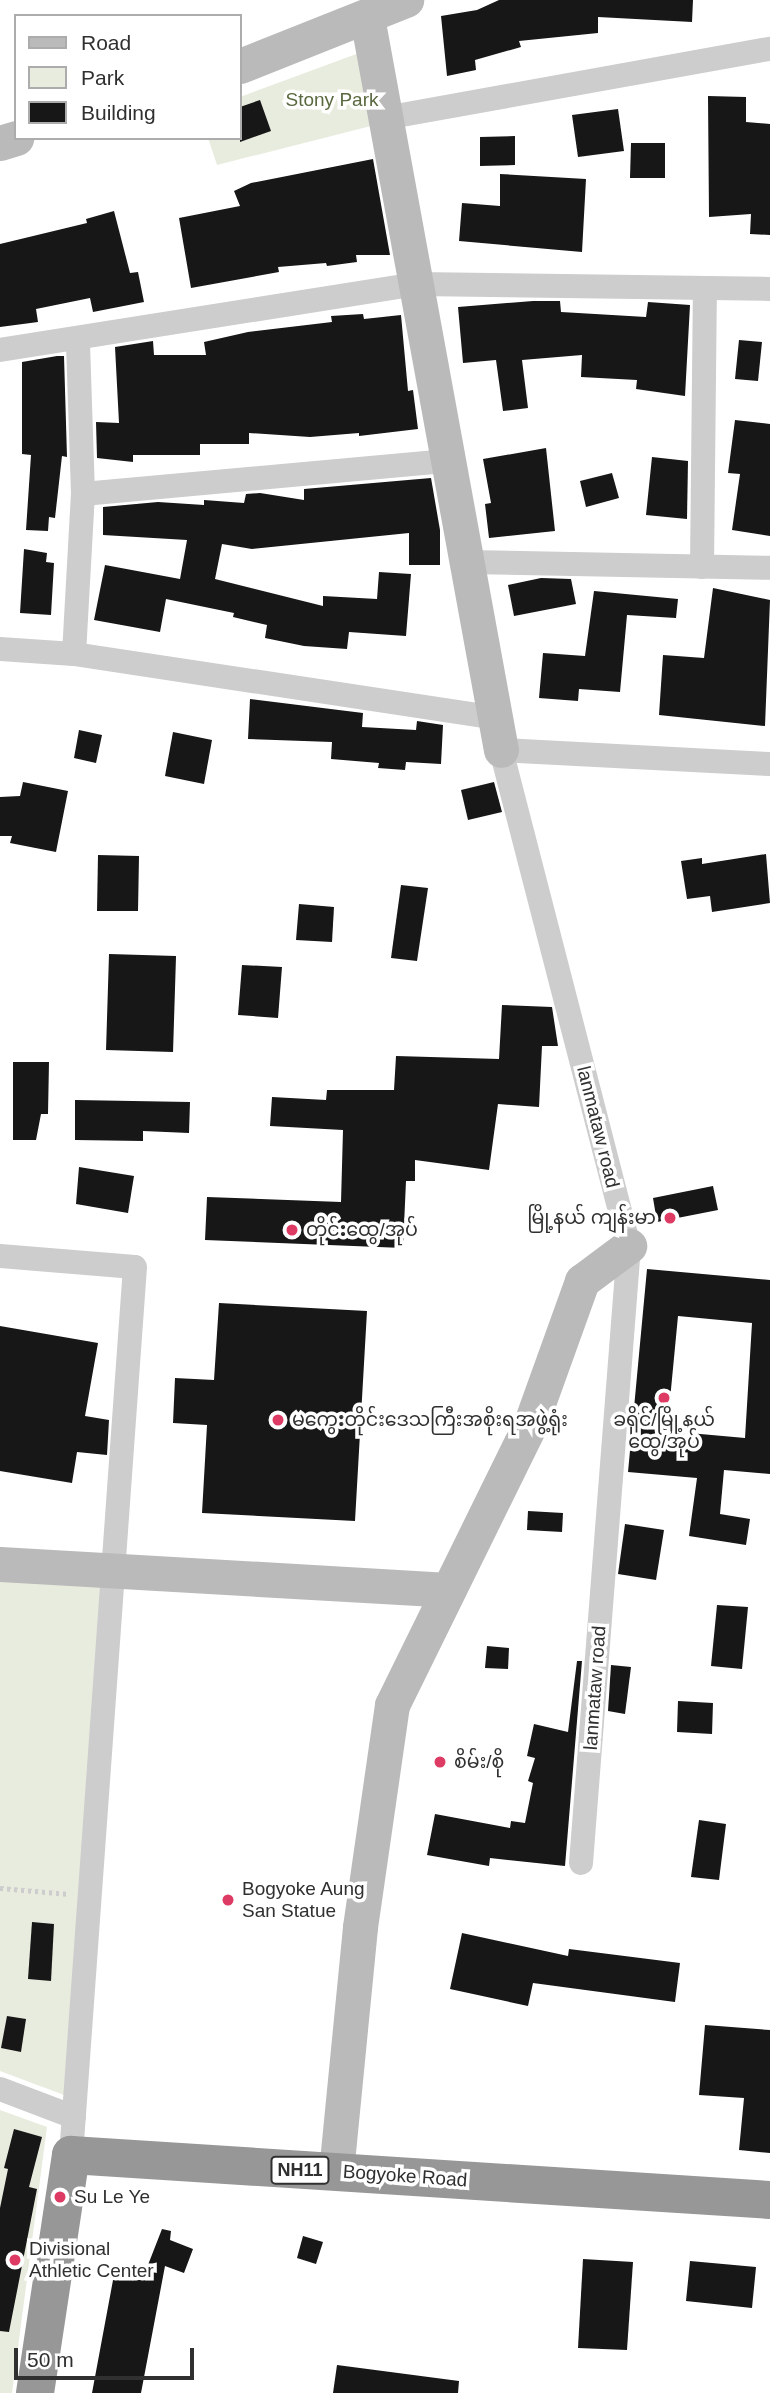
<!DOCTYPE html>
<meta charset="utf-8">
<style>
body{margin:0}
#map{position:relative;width:770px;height:2393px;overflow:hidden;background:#fff;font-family:Helvetica,"Noto Sans Myanmar",sans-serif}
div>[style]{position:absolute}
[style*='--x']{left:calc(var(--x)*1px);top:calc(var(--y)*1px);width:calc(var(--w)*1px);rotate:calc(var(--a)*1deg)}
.green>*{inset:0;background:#e8ecde}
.building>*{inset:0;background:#171717}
.path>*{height:4.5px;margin-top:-2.25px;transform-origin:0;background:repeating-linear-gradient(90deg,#cdcdcd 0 3.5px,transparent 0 7px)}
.street>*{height:24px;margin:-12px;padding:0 12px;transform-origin:12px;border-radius:12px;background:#cdcdcd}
.secondary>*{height:35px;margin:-17.5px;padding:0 17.5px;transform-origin:17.5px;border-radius:17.5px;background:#bababa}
.highway>*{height:38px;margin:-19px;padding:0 19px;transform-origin:19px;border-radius:19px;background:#979797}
.dots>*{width:19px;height:19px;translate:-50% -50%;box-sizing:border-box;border:4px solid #fff;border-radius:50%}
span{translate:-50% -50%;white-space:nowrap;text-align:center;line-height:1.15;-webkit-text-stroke:7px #fff;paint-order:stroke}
.shield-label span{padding:2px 5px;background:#fff;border:2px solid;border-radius:5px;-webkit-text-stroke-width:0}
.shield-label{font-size:18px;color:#303030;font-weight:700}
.park-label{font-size:19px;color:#5a693f}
.street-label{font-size:19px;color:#303030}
.poi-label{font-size:19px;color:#303030}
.right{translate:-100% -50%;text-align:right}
.left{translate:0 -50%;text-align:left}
.legend{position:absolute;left:14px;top:14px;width:228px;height:126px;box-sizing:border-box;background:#fff;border:2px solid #acacac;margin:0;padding:9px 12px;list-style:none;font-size:21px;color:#303030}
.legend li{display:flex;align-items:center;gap:14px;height:35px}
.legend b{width:35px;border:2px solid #acacac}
.scale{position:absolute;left:14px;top:2348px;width:180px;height:32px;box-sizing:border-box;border:4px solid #303030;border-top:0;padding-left:9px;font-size:21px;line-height:24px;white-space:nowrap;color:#303030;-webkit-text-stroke:5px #fff;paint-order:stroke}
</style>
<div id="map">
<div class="green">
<i style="clip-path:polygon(359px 53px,371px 126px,217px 165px,208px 138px,240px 138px,240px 97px)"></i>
<i style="clip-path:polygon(0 1581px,103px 1587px,64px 2095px,0 2071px)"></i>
<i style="clip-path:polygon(0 2110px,47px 2127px,12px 2393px,0 2393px)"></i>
</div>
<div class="building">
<i style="clip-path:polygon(499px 0,693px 0,692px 22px,598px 17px,598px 33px,519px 41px,521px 47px,475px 60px,476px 70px,447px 76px,441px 16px,477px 10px)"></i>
<i style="clip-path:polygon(708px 96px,746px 97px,746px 122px,770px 124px,770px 235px,750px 234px,751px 214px,709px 217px)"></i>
<i style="clip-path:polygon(260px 100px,271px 131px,240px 142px,240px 107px)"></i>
<i style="clip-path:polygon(618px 109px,624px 151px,578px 157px,572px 115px)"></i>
<i style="clip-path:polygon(515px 136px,515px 165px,480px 166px,480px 137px)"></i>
<i style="clip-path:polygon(631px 143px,665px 143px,665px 178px,630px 178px)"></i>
<i style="clip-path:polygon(373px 159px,390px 255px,356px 255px,357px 262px,327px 266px,326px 263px,278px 267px,279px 272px,191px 288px,179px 218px,240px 206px,234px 191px,251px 183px)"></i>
<i style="clip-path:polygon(500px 174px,586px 179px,582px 252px,459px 241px,462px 203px,500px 206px)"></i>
<i style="clip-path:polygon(114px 211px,130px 273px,138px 272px,144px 302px,93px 312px,90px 298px,36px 309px,38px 322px,0 327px,0 244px,87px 223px,86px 219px)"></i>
<i style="clip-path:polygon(533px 301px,560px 301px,561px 312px,646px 317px,648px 302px,690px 305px,685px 396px,636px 389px,637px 380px,581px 377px,582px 355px,522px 360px,528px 408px,503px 411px,496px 360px,463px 363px,458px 307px)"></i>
<i style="clip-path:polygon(363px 314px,364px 319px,401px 315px,408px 391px,413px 390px,418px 429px,359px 436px,359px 433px,310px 437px,249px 433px,249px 444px,200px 444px,200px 455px,133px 455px,133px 462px,97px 458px,96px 422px,119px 423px,115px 347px,153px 341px,154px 355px,206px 355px,204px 342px,248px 332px,332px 322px,331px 316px)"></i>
<i style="clip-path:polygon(739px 340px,762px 342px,758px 381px,735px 379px)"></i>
<i style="clip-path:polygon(57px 356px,64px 356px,67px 457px,62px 456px,55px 518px,49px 517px,48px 531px,26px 530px,31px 455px,22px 454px,22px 362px)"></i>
<i style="clip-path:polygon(735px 420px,770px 424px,770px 536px,732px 530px,740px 474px,728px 473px)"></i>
<i style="clip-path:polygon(546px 448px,555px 531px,489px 538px,485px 504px,491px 503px,483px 459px)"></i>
<i style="clip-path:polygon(652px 457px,688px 461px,687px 519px,646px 515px)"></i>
<i style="clip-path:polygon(612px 473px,619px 498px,586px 507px,580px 481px)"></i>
<i style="clip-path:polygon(431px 478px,440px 530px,440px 565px,409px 565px,409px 533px,252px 549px,222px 544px,215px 579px,323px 606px,323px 596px,377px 599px,379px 572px,411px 574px,406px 636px,349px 632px,347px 649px,304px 646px,265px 638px,267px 625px,233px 617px,234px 613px,166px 599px,160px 632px,94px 620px,105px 565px,180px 579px,187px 540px,103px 535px,103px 507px,158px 502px,204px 505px,204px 500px,244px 503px,246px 494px,260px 493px,304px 500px,304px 489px)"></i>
<i style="clip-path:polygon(24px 549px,47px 553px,46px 562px,54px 563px,51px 615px,20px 613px)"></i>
<i style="clip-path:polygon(541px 578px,571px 579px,576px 604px,514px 616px,508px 585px)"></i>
<i style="clip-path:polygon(713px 588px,770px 600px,765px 726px,659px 715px,663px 655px,704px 658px)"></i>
<i style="clip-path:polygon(594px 591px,678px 599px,676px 618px,627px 615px,620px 692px,579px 689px,578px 701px,539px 698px,543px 653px,585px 656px)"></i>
<i style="clip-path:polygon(250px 699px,363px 713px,362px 727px,416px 730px,417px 721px,443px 725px,441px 764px,406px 762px,405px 770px,378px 768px,379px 763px,331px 759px,332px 742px,248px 739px)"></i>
<i style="clip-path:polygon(79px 730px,102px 735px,96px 763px,74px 758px)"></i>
<i style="clip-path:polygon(173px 732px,212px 740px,204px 784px,165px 776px)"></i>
<i style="clip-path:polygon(23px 782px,68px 791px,56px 852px,10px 843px,12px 836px,0 836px,0 797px,20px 796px)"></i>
<i style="clip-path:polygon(494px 782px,502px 812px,468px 820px,461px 790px)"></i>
<i style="clip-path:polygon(766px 854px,770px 903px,712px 912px,710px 896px,687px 899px,681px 861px,702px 858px,702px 864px)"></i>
<i style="clip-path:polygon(98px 855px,139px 856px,138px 911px,97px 911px)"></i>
<i style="clip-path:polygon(401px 885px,428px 888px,417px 961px,391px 958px)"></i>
<i style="clip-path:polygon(299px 904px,334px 907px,332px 942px,296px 940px)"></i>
<i style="clip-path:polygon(109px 954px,176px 956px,173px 1052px,106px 1050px)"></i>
<i style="clip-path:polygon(242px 965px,282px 967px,278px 1018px,238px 1015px)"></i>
<i style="clip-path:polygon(502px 1005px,552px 1007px,558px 1046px,542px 1046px,539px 1107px,498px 1104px,489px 1170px,415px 1160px,415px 1181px,406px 1181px,403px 1248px,205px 1240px,207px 1197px,341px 1202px,343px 1130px,270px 1126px,272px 1097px,326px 1100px,327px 1090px,394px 1090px,396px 1056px,499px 1059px)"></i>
<i style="clip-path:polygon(13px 1062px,49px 1062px,48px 1114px,41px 1114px,36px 1140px,13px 1140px)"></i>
<i style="clip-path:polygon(75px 1100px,190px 1102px,189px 1133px,143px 1131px,143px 1141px,75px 1140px)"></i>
<i style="clip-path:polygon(79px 1167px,134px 1176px,128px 1213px,76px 1204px)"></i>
<i style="clip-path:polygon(713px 1186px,718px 1210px,657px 1222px,653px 1198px)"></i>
<i style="clip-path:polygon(evenodd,647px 1269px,770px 1280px,770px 1474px,724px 1470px,720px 1514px,750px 1519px,746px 1545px,689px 1536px,697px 1478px,628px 1472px,647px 1269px,678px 1316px,752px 1323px,745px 1438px,667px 1431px,678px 1316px)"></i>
<i style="clip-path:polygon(219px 1303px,367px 1311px,355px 1521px,202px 1513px,207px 1425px,173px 1423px,175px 1378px,214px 1380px)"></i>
<i style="clip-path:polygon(0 1326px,98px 1343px,85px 1416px,109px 1420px,107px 1455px,77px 1452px,72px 1483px,0 1471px)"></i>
<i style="clip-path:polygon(528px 1511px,563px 1513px,562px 1532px,527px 1530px)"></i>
<i style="clip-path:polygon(625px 1524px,664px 1530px,656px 1580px,618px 1574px)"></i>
<i style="clip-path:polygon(717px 1605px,748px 1607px,742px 1669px,711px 1666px)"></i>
<i style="clip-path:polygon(487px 1646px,509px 1648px,508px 1669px,485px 1668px)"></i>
<i style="clip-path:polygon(577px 1661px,582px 1661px,565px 1866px,490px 1858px,489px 1866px,427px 1855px,435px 1814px,510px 1828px,511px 1821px,525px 1823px,533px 1783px,528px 1781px,535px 1758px,527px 1756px,534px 1724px,568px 1732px)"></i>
<i style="clip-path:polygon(611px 1665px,631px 1667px,625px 1714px,608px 1711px)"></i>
<i style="clip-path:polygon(678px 1701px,713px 1703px,712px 1734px,677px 1732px)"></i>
<i style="clip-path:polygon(699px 1820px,726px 1824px,719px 1880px,691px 1877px)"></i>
<i style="clip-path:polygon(32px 1922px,54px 1924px,51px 1981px,28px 1979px)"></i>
<i style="clip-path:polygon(462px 1933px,568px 1956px,569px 1949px,680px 1963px,675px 2002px,533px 1983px,528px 2006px,450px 1989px)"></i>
<i style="clip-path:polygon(7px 2016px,26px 2019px,21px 2052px,1px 2048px)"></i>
<i style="clip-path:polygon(705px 2025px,770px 2030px,770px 2153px,739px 2150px,744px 2098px,699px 2095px)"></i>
<i style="clip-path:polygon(14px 2129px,42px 2137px,29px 2187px,37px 2189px,9px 2332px,0 2331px,0 2208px,8px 2169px,4px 2168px)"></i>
<i style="clip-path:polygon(162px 2229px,171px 2231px,170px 2240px,193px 2249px,184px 2273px,165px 2266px,141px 2393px,92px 2393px,116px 2264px,146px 2270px)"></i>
<i style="clip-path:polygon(303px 2236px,323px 2242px,316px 2264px,297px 2258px)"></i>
<i style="clip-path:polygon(583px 2259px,633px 2262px,627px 2350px,578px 2348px)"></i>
<i style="clip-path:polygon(690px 2261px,756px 2267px,752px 2308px,686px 2301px)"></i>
<i style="clip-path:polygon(337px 2365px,459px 2381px,458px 2393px,333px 2393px)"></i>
</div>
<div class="path">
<i style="--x:0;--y:1888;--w:69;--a:5"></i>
</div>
<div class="street">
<i style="--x:385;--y:118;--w:391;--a:-10.2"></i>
<i style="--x:0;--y:350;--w:421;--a:-9"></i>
<i style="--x:416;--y:284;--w:354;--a:0.8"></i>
<i style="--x:83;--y:494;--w:366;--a:-5.2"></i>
<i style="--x:467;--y:562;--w:303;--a:1.1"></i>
<i style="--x:702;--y:567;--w:277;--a:-89.4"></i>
<i style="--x:0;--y:649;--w:74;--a:3.9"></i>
<i style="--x:74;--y:654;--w:427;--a:8.6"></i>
<i style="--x:74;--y:654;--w:160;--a:-86.8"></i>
<i style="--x:83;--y:494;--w:153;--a:-91.9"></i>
<i style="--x:0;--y:1256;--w:135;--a:4.7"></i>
<i style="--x:135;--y:1267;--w:890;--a:94.12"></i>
<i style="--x:581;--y:1863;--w:619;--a:-85.55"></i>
<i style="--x:629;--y:1246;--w:512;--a:-104.47"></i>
<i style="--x:501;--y:750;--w:269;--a:3"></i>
<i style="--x:0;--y:2089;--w:79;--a:20.7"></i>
</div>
<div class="secondary">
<i style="--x:367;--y:17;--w:745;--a:79.64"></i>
<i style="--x:240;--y:66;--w:179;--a:-21.7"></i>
<i style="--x:0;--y:143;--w:17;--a:-17"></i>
<i style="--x:0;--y:1564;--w:449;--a:3.3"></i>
<i style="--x:336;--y:2172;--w:246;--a:-84.4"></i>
<i style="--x:360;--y:1927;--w:224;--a:-81.8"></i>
<i style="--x:392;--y:1705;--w:318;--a:-63.8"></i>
<i style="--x:532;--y:1420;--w:148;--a:-70.2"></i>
<i style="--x:582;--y:1281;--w:59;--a:-36.7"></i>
</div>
<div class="highway">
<i style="--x:35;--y:2393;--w:241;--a:-81.4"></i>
<i style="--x:71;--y:2155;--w:700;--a:3.68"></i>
</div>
<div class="dots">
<i style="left:670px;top:1218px;background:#dd3b63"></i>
<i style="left:292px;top:1230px;background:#dd3b63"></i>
<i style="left:664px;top:1398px;background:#dd3b63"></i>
<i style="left:278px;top:1420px;background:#dd3b63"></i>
<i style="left:440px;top:1762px;background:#dd3b63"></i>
<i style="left:228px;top:1900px;background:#dd3b63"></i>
<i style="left:60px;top:2197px;background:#dd3b63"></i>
<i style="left:15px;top:2260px;background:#dd3b63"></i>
</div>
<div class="shield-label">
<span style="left:300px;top:2170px">NH11</span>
</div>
<div class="park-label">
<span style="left:332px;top:100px">Stony Park</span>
</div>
<div class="street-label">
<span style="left:598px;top:1127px;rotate:76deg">lanmataw road</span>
<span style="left:595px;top:1688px;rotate:-86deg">lanmataw road</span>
<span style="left:405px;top:2176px;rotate:4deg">Bogyoke Road</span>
</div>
<div class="poi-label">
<span class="right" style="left:656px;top:1218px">မြို့နယ် ကျန်းမာ</span>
<span class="left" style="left:306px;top:1230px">တိုင်းထွေ/အုပ်</span>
<span class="left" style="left:292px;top:1420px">မကွေးတိုင်းဒေသကြီးအစိုးရအဖွဲ့ရုံး</span>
<span style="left:664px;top:1431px">ခရိုင်/မြို့နယ်<br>ထွေ/အုပ်</span>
<span class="left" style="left:454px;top:1762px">စိမ်း/စို</span>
<span class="left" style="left:242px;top:1900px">Bogyoke Aung<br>San Statue</span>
<span class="left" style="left:74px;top:2197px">Su Le Ye</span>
<span class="left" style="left:29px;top:2260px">Divisional<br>Athletic Center</span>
</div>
<ul class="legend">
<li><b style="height:9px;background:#bababa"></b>Road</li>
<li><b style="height:19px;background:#e8ecde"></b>Park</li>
<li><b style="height:19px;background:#171717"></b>Building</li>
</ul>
<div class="scale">50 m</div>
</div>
